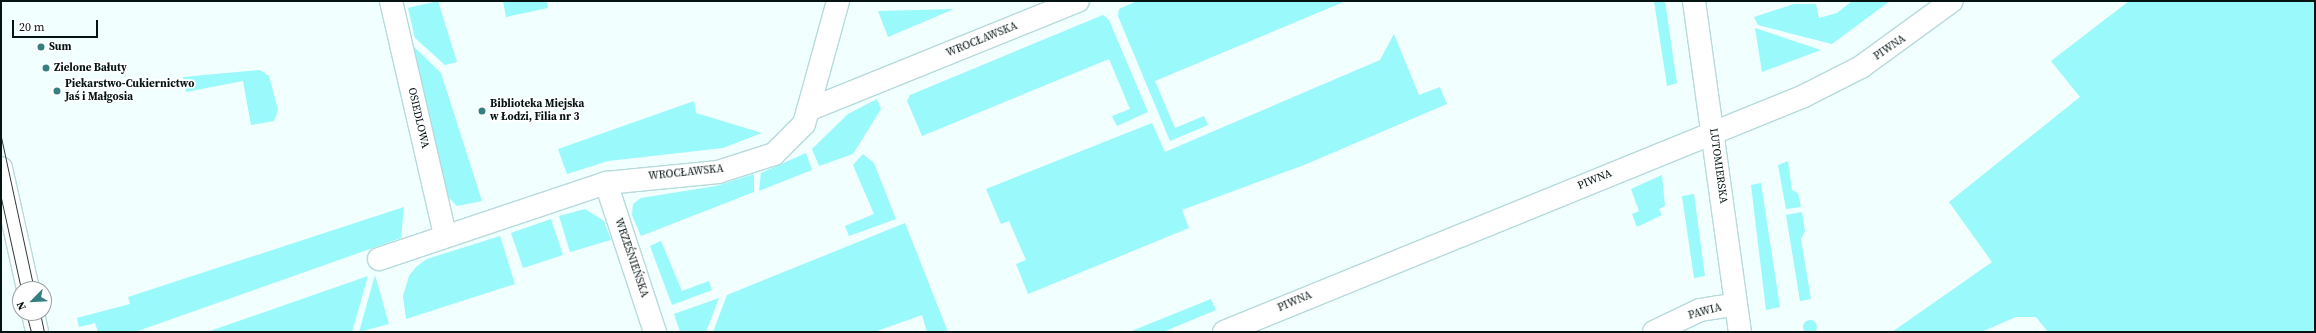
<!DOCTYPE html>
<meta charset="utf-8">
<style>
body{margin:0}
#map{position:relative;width:2316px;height:333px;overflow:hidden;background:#f1ffff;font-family:"Source Serif 4",serif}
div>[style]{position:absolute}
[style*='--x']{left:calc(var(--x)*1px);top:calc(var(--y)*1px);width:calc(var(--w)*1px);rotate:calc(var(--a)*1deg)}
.green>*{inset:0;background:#99f9fb}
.round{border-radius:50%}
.roads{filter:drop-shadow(1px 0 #b7dadb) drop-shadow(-1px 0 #b7dadb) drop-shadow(0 1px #b7dadb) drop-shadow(0 -1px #b7dadb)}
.minor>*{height:22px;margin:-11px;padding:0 11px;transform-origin:11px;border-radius:11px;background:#fff}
.major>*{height:22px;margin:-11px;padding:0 11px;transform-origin:11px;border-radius:11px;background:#fff}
.tram>*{height:1px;margin:-0.5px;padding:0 0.5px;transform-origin:0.5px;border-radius:0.5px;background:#2d3a3a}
.dots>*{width:11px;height:11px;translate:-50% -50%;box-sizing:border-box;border:2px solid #fff;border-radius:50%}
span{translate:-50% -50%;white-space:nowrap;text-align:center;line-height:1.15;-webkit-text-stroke:3.5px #fff;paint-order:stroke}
.street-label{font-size:11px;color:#061313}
.poi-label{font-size:11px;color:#061313;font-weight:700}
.left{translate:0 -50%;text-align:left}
.frame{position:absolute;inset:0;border:2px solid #061313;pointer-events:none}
.north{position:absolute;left:12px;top:281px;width:40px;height:40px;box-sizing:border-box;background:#fff;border:1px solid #9ba1a1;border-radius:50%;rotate:246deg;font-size:11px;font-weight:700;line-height:16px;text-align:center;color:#061313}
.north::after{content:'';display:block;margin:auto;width:14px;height:18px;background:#367f80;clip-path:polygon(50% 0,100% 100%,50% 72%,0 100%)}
.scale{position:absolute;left:12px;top:20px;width:86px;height:18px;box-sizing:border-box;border:2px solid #061313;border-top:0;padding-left:5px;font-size:12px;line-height:14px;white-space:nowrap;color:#061313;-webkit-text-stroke:3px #fff;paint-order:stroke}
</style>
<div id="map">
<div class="green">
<i style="clip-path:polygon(438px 1px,457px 62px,445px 65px,415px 38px,408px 8px)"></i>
<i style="clip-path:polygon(503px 1px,547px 1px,548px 8px,506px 17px)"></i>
<i style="clip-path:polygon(1137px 1px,1346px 1px,1155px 81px,1175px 128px,1204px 116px,1208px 125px,1170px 141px,1118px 16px,1119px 9px)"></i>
<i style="clip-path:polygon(1654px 1px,1665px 1px,1677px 83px,1667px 86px)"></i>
<i style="clip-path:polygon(1852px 1px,1890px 1px,1832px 44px,1758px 25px,1754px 17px,1794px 4px,1816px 4px,1819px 18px,1837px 13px)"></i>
<i style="clip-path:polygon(2129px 1px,2315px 1px,2315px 332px,2048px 332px,2036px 317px,2016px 317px,1981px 332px,1892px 332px,1992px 262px,1949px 202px,2080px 97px,2051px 61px)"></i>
<i style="clip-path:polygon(954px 9px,888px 37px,878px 11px,879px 11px)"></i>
<i style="clip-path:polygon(1103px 15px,1109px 20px,1148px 112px,1117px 126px,1112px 116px,1130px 109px,1109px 59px,922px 136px,907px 101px,910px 95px)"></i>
<i style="clip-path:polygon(1755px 28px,1821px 50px,1762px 72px)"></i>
<i style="clip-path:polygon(1394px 34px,1419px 95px,1440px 87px,1447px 104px,1304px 165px,1182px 210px,1189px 228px,1028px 294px,1016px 264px,1026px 260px,1009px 221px,1001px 224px,986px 189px,1152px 123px,1165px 152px,1380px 60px)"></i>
<i style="clip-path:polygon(409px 42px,441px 73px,482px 201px,457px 206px,443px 192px)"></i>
<i style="clip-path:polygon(260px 70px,269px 76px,278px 110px,274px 121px,251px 125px,243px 81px,186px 92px,183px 77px)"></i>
<i style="clip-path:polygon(877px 99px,881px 109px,853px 154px,819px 166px,812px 149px,848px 114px)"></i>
<i style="clip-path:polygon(694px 101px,696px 113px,762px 133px,723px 148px,608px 161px,567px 174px,558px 149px)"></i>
<i style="clip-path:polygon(806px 153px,812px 170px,759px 191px,761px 173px)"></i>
<i style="clip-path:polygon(863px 154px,874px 163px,896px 219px,849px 236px,845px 226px,874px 214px,853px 165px)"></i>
<i style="clip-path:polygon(1788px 161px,1792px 190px,1798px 193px,1801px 207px,1786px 209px,1778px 165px)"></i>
<i style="clip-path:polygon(754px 174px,754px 192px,641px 236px,632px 215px,633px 204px,641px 198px,716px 186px)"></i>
<i style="clip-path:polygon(1662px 175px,1665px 206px,1659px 209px,1662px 215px,1637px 227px,1632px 214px,1639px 211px,1631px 189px)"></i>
<i style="clip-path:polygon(1761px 183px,1780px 307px,1766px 310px,1751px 185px)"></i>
<i style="clip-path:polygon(1694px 194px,1705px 276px,1694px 278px,1682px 196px)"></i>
<i style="clip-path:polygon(404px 207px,401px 238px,135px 332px,98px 332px,95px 323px,79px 327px,77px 318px,130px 304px,128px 297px)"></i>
<i style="clip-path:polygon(585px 209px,604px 221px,611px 240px,570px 252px,559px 216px)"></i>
<i style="clip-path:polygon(1802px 212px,1805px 231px,1801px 239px,1811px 299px,1800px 301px,1786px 215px)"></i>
<i style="clip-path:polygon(551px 219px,563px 255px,523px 268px,511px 233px)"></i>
<i style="clip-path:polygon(905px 223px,948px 332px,927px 332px,922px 315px,874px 332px,713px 332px,727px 295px)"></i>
<i style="clip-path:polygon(500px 236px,515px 284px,406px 319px,403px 296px,409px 276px,416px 267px,427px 259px)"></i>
<i style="clip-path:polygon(661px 241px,682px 291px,709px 281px,712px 290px,672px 305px,650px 246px)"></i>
<i style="clip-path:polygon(375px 275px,389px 324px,359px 332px)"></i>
<i style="clip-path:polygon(368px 276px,352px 332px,207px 332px)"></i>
<i style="clip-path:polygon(719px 298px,706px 332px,680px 332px,674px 314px)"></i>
<i style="clip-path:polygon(1211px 299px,1216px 310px,1163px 332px,1129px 332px)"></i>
<i class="round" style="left:1803px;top:320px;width:14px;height:14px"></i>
</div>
<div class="roads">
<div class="minor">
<i style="--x:391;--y:1;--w:240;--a:77"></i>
<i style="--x:808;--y:110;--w:113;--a:-74.6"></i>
<i style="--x:1;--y:168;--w:124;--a:77.4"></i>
<i style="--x:606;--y:183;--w:157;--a:71.8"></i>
<i style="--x:379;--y:259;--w:239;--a:-18.5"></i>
<i style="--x:606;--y:183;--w:113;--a:-5.6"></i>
<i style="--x:718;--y:172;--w:59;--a:-17.8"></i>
<i style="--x:774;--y:154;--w:42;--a:-45"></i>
<i style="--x:804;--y:124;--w:15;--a:-74"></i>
<i style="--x:808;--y:110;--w:291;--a:-22"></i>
<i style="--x:33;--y:313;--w:19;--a:78"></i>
<i style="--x:1224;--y:332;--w:626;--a:-22.14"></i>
<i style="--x:1804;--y:96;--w:64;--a:-27"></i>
<i style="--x:1861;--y:67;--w:112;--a:-36"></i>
<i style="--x:1654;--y:332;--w:51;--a:-25.6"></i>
<i style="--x:1700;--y:310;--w:36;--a:-9"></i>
</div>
<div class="major">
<i style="--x:1694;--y:1;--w:334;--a:82.1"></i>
</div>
</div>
<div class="tram">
<i style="--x:1;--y:137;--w:156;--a:77.8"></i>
<i style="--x:1;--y:198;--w:93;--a:77.6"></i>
<i style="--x:26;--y:313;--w:20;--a:75"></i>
<i style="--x:40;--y:313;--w:19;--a:78"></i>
</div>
<div class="dots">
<i style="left:41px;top:47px;background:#367f80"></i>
<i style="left:46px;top:68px;background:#367f80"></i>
<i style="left:57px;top:91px;background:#367f80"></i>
<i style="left:482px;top:111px;background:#367f80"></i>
</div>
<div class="street-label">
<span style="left:982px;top:40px;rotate:-22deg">WROCŁAWSKA</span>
<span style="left:1890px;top:48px;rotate:-34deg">PIWNA</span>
<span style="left:418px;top:118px;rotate:77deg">OSIEDLOWA</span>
<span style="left:1718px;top:166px;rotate:82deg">LUTOMIERSKA</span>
<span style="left:686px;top:173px;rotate:-6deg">WROCŁAWSKA</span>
<span style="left:1595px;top:180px;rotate:-22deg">PIWNA</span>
<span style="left:631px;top:258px;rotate:71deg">WRZEŚNIEŃSKA</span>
<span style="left:1295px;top:302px;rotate:-23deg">PIWNA</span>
<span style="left:1705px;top:312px;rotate:-15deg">PAWIA</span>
</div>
<div class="poi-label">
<span class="left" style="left:49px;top:47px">Sum</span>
<span class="left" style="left:54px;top:68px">Zielone Bałuty</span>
<span class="left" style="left:65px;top:91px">Piekarstwo-Cukiernictwo<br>Jaś i Małgosia</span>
<span class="left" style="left:490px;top:111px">Biblioteka Miejska<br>w Łodzi, Filia nr 3</span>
</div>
<div class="frame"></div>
<div class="north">N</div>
<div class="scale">20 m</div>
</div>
